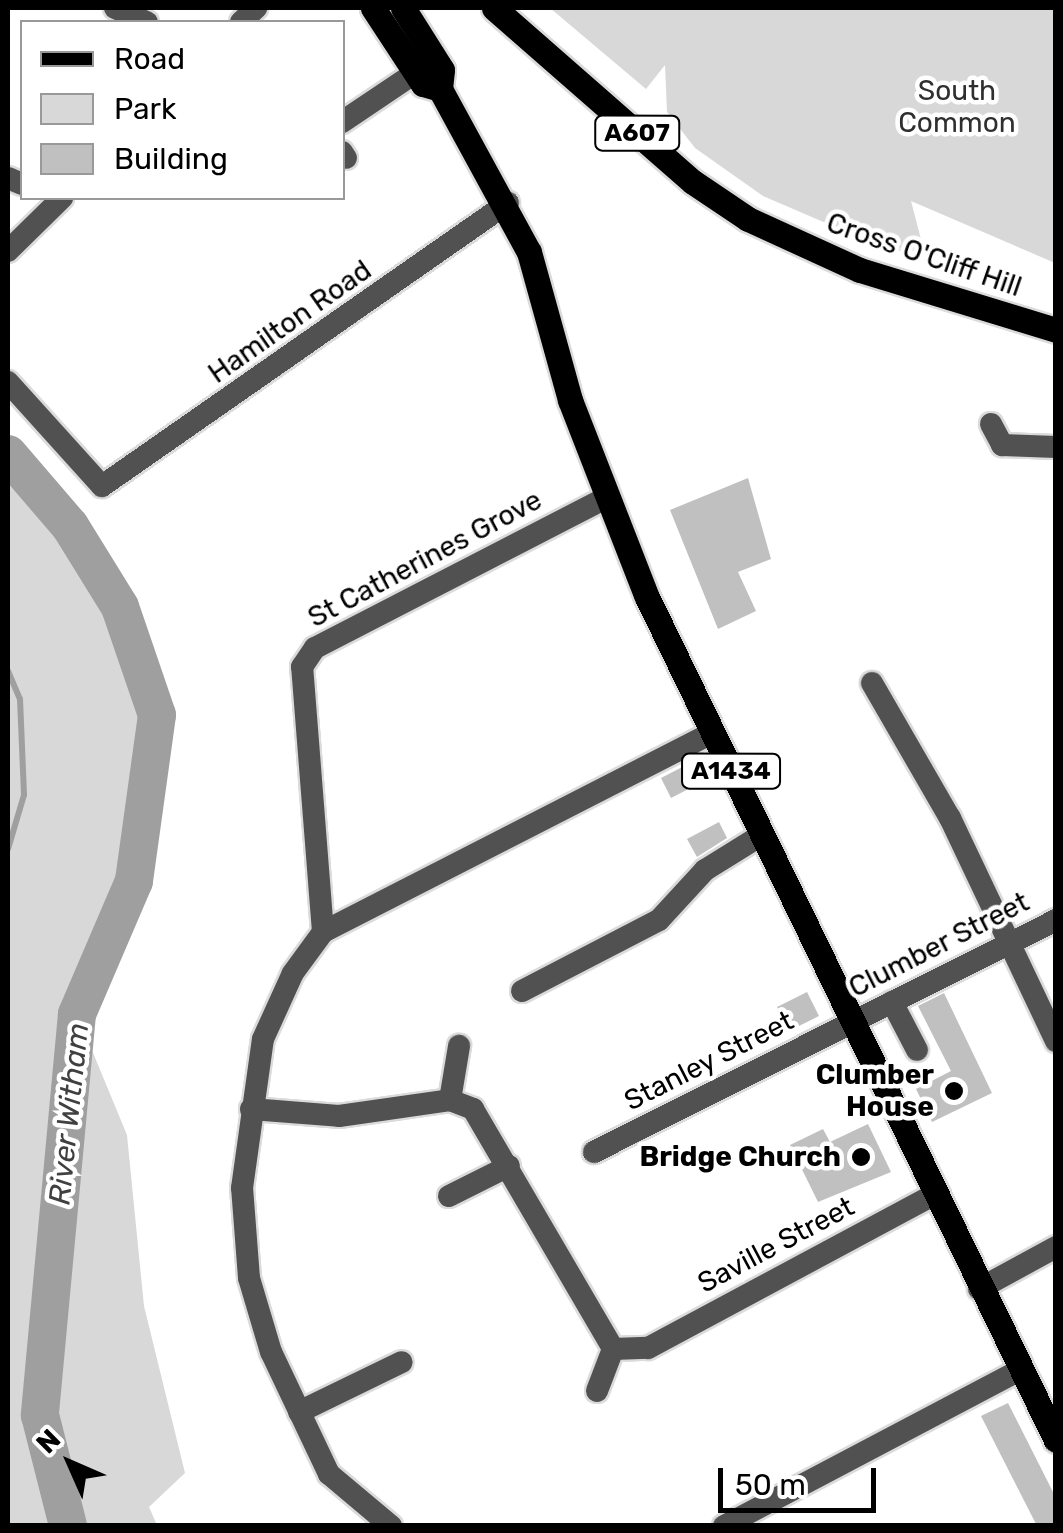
<!DOCTYPE html>
<style>
body{margin:0}
#map{position:relative;width:1063px;height:1533px;overflow:hidden;background:#fff;font-family:Rubik,sans-serif}
div>[style]{position:absolute}
[style*='--x']{left:calc(var(--x)*1px);top:calc(var(--y)*1px);width:calc(var(--w)*1px);rotate:calc(var(--a)*1deg)}
.green>*{inset:0;background:#d8d8d8}
.stream>*{height:6px;margin:-3px;padding:0 3px;transform-origin:3px;border-radius:3px;background:#9f9f9f}
.river>*{height:38px;margin:-19px;padding:0 19px;transform-origin:19px;border-radius:19px;background:#9f9f9f}
.building>*{inset:0;background:#c0c0c0}
.roads{filter:drop-shadow(2px 0 #dbdbdb) drop-shadow(-2px 0 #dbdbdb) drop-shadow(0 2px #dbdbdb) drop-shadow(0 -2px #dbdbdb)}
.minor>*{height:22px;margin:-11px;padding:0 11px;transform-origin:11px;border-radius:11px;background:#515151}
.major>*{height:25px;margin:-12.5px;padding:0 12.5px;transform-origin:12.5px;border-radius:12.5px;background:#000}
.dots>*{width:28px;height:28px;translate:-50% -50%;box-sizing:border-box;border:5px solid #fff;border-radius:50%}
span{translate:-50% -50%;white-space:nowrap;text-align:center;line-height:1.15;-webkit-text-stroke:9px #fff;paint-order:stroke}
.shield-label span{padding:2px 8px;background:#fff;border:2px solid;border-radius:8px;-webkit-text-stroke-width:0}
.shield-label{font-size:25px;color:#000;font-weight:700}
.park-label{font-size:28px;color:#2f2f2f}
.street-label{font-size:28px;color:#000}
.poi-label{font-size:28px;color:#000;font-weight:700}
.right{translate:-100% -50%;text-align:right}
.water-label{font-size:30px;color:#404040;font-style:italic}
.frame{position:absolute;inset:0;border:10px solid #000;pointer-events:none}
.legend{position:absolute;left:20px;top:20px;width:325px;height:180px;box-sizing:border-box;background:#fff;border:2px solid #999;margin:0;padding:12px 18px;list-style:none;font-size:30px;color:#000}
.legend li{display:flex;align-items:center;gap:20px;height:50px}
.legend b{width:50px;border:2px solid #999}
.north{position:absolute;left:20px;top:1413px;width:100px;height:100px;-webkit-text-stroke:8px #fff;paint-order:stroke;rotate:315deg;font-size:28px;font-weight:700;line-height:40px;text-align:center;color:#000}
.north::after{content:'';display:block;margin:auto;width:35px;height:45px;background:#000;clip-path:polygon(50% 0,100% 100%,50% 72%,0 100%)}
.scale{position:absolute;left:718px;top:1468px;width:158px;height:45px;box-sizing:border-box;border:5px solid #000;border-top:0;padding-left:12px;font-size:30px;line-height:35px;white-space:nowrap;color:#000;-webkit-text-stroke:8px #fff;paint-order:stroke}
</style>
<div id="map">
<div class="green">
<i style="clip-path:polygon(550px 8px,1055px 8px,1055px 263px,911px 201px,924px 251px,891px 251px,763px 196px,695px 148px,667px 112px,665px 65px,646px 89px)"></i>
<i style="clip-path:polygon(8px 454px,70px 526px,120px 607px,157px 715px,134px 881px,77px 1014px,127px 1135px,144px 1306px,185px 1473px,149px 1507px,157px 1525px,8px 1525px)"></i>
</div>
<div class="stream">
<i style="--x:8;--y:671;--w:30;--a:67"></i>
<i style="--x:20;--y:699;--w:96;--a:87.6"></i>
<i style="--x:24;--y:795;--w:56;--a:106.5"></i>
</div>
<div class="river">
<i style="--x:8;--y:454;--w:95;--a:49.3"></i>
<i style="--x:70;--y:526;--w:95;--a:58.3"></i>
<i style="--x:120;--y:607;--w:114;--a:71.1"></i>
<i style="--x:157;--y:715;--w:168;--a:97.9"></i>
<i style="--x:134;--y:881;--w:145;--a:113.2"></i>
<i style="--x:77;--y:1014;--w:403;--a:95.3"></i>
<i style="--x:40;--y:1415;--w:114;--a:75.8"></i>
</div>
<div class="building">
<i style="clip-path:polygon(748px 478px,771px 559px,738px 572px,756px 611px,718px 629px,670px 510px)"></i>
<i style="clip-path:polygon(694px 761px,704px 781px,671px 798px,661px 778px)"></i>
<i style="clip-path:polygon(719px 822px,727px 838px,697px 857px,687px 839px)"></i>
<i style="clip-path:polygon(807px 992px,819px 1016px,789px 1031px,777px 1007px)"></i>
<i style="clip-path:polygon(944px 993px,992px 1093px,932px 1122px,916px 1089px,951px 1071px,918px 1006px)"></i>
<i style="clip-path:polygon(868px 1124px,891px 1172px,818px 1202px,790px 1145px,823px 1129px,830px 1142px)"></i>
<i style="clip-path:polygon(1008px 1403px,1056px 1498px,1056px 1526px,1037px 1526px,981px 1416px)"></i>
</div>
<div class="roads">
<div class="minor">
<i style="--x:115;--y:8;--w:35;--a:24"></i>
<i style="--x:241;--y:22;--w:21;--a:-43"></i>
<i style="--x:342;--y:122;--w:88;--a:-33.9"></i>
<i style="--x:342;--y:152;--w:7;--a:56"></i>
<i style="--x:8;--y:178;--w:15;--a:23"></i>
<i style="--x:8;--y:251;--w:76;--a:-44.5"></i>
<i style="--x:8;--y:382;--w:140;--a:47.9"></i>
<i style="--x:102;--y:486;--w:495;--a:-34.9"></i>
<i style="--x:991;--y:424;--w:24;--a:62"></i>
<i style="--x:1002;--y:445;--w:54;--a:2.1"></i>
<i style="--x:872;--y:683;--w:156;--a:60"></i>
<i style="--x:950;--y:818;--w:247;--a:64.6"></i>
<i style="--x:323;--y:932;--w:266;--a:-94.5"></i>
<i style="--x:302;--y:667;--w:23;--a:-56"></i>
<i style="--x:315;--y:648;--w:325;--a:-27.3"></i>
<i style="--x:522;--y:991;--w:154;--a:-27.4"></i>
<i style="--x:659;--y:920;--w:68;--a:-47.4"></i>
<i style="--x:705;--y:870;--w:68;--a:-31.8"></i>
<i style="--x:892;--y:1002;--w:54;--a:62.5"></i>
<i style="--x:450;--y:1100;--w:55;--a:-80.5"></i>
<i style="--x:251;--y:1109;--w:88;--a:4.5"></i>
<i style="--x:339;--y:1116;--w:112;--a:-8.2"></i>
<i style="--x:450;--y:1100;--w:25;--a:21"></i>
<i style="--x:473;--y:1109;--w:278;--a:59.7"></i>
<i style="--x:613;--y:1349;--w:45;--a:110.9"></i>
<i style="--x:594;--y:1152;--w:517;--a:-26.66"></i>
<i style="--x:449;--y:1196;--w:67;--a:-26.6"></i>
<i style="--x:979;--y:1289;--w:88;--a:-28.6"></i>
<i style="--x:613;--y:1349;--w:35;--a:-2"></i>
<i style="--x:648;--y:1348;--w:322;--a:-28.2"></i>
<i style="--x:299;--y:1412;--w:114;--a:-25.9"></i>
<i style="--x:391;--y:1526;--w:81;--a:-140"></i>
<i style="--x:329;--y:1474;--w:135;--a:-115.4"></i>
<i style="--x:271;--y:1352;--w:77;--a:-106.6"></i>
<i style="--x:249;--y:1278;--w:90;--a:-94.4"></i>
<i style="--x:242;--y:1188;--w:150;--a:-82"></i>
<i style="--x:263;--y:1039;--w:72;--a:-65.6"></i>
<i style="--x:293;--y:973;--w:51;--a:-53.8"></i>
<i style="--x:323;--y:932;--w:437;--a:-27.1"></i>
<i style="--x:724;--y:1526;--w:335;--a:-27.8"></i>
</div>
<div class="major">
<i style="--x:373;--y:8;--w:91;--a:56.7"></i>
<i style="--x:423;--y:84;--w:18;--a:16"></i>
<i style="--x:403;--y:8;--w:73;--a:57.8"></i>
<i style="--x:442;--y:70;--w:19;--a:96"></i>
<i style="--x:494;--y:8;--w:264;--a:41.2"></i>
<i style="--x:693;--y:182;--w:66;--a:33.9"></i>
<i style="--x:748;--y:219;--w:123;--a:24.5"></i>
<i style="--x:860;--y:270;--w:205;--a:17"></i>
<i style="--x:440;--y:89;--w:186;--a:61.4"></i>
<i style="--x:529;--y:252;--w:154;--a:74.5"></i>
<i style="--x:570;--y:400;--w:209;--a:68.7"></i>
<i style="--x:646;--y:595;--w:939;--a:64.12"></i>
</div>
</div>
<div class="dots">
<i style="left:954px;top:1091px;background:#000"></i>
<i style="left:861px;top:1157px;background:#000"></i>
</div>
<div class="shield-label">
<span style="left:637px;top:133px">A607</span>
<span style="left:731px;top:771px">A1434</span>
</div>
<div class="park-label">
<span style="left:957px;top:107px">South<br>Common</span>
</div>
<div class="street-label">
<span style="left:924px;top:255px;rotate:19deg">Cross O'Cliff Hill</span>
<span style="left:290px;top:322px;rotate:-35deg">Hamilton Road</span>
<span style="left:425px;top:559px;rotate:-28deg">St Catherines Grove</span>
<span style="left:939px;top:945px;rotate:-27deg">Clumber Street</span>
<span style="left:709px;top:1061px;rotate:-27deg">Stanley Street</span>
<span style="left:776px;top:1245px;rotate:-28deg">Saville Street</span>
</div>
<div class="poi-label">
<span class="right" style="left:934px;top:1091px">Clumber<br>House</span>
<span class="right" style="left:841px;top:1157px">Bridge Church</span>
</div>
<div class="water-label">
<span style="left:69px;top:1114px;rotate:-84deg">River Witham</span>
</div>
<div class="frame"></div>
<ul class="legend">
<li><b style="height:12px;background:#000"></b>Road</li>
<li><b style="height:28px;background:#d8d8d8"></b>Park</li>
<li><b style="height:28px;background:#c0c0c0"></b>Building</li>
</ul>
<div class="north">N</div>
<div class="scale">50 m</div>
</div>
